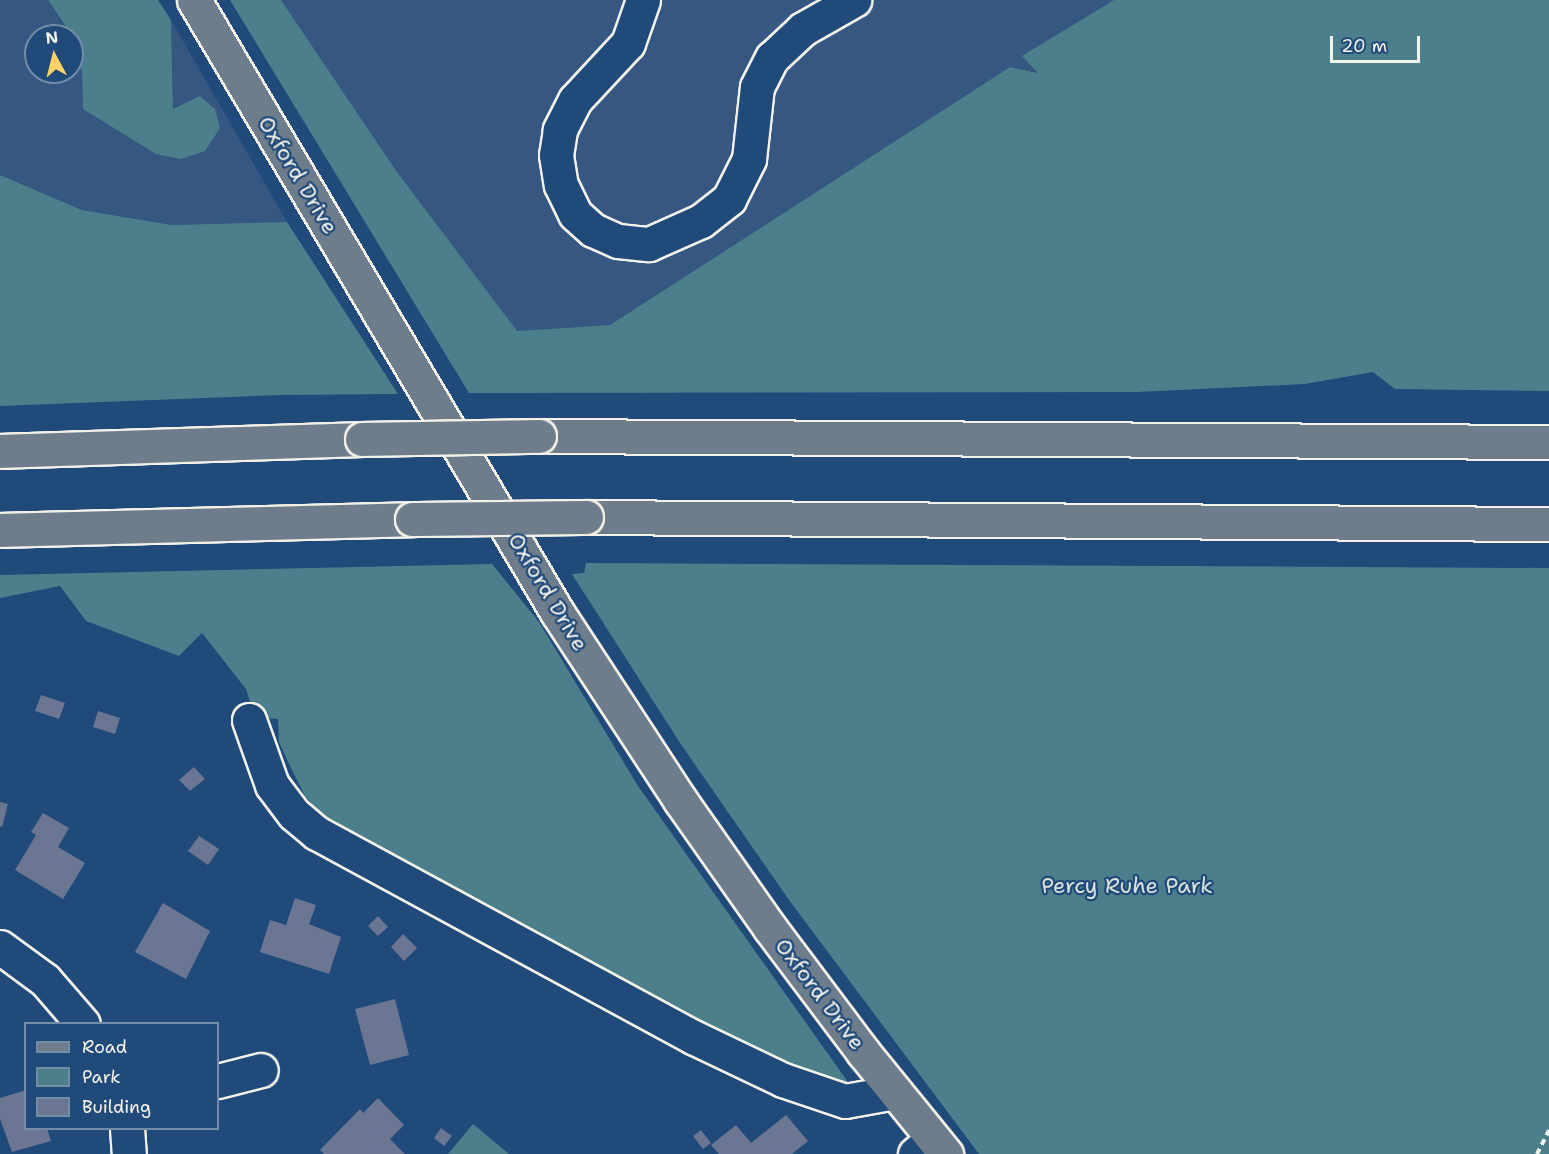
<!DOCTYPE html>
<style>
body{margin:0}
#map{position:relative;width:1549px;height:1154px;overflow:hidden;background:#1f4a7a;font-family:"Shantell Sans",sans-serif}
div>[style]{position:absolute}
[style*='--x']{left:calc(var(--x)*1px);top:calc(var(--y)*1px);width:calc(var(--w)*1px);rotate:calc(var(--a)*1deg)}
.built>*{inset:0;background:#365782}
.green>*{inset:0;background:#4c7f8c}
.building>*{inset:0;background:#6b7693}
.path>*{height:4px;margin-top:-2px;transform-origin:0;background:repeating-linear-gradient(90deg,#f4f1e8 0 6px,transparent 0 10.5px)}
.roads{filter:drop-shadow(2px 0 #f4f1e8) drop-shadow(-2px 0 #f4f1e8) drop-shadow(0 2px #f4f1e8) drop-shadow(0 -2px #f4f1e8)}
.minor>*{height:33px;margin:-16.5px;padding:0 16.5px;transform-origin:16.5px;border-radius:16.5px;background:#1f4a7a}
.major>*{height:33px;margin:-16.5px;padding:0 16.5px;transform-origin:16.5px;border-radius:16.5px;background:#6d7d8c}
.highway>*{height:33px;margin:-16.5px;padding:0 16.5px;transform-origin:16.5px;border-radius:16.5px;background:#6d7d8c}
.bridges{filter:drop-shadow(2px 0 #f4f1e8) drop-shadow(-2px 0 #f4f1e8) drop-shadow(0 2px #f4f1e8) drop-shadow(0 -2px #f4f1e8)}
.highway-bridge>*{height:33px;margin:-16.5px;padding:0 16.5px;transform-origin:16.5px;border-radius:16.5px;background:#6d7d8c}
span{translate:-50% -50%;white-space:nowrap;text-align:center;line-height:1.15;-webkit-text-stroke:4.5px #1f4a7a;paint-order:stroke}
.street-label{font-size:22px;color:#f4f1e8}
.park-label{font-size:22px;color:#dbe0da}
.legend{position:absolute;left:24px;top:1022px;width:195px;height:108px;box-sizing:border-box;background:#1f4a7a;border:2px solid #748da6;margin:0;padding:8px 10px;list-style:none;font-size:18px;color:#f4f1e8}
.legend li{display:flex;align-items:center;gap:12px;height:30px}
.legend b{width:30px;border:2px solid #748da6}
.north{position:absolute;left:24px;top:24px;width:60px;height:60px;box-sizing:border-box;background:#1f4a7a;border:2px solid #748da6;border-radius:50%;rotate:353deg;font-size:16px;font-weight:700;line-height:24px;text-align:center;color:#f4f1e8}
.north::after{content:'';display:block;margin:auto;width:21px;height:27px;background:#ffd166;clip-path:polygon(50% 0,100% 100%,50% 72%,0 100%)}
.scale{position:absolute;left:1330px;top:36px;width:90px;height:27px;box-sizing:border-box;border:3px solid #f4f1e8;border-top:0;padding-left:8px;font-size:18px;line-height:21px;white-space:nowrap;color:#f4f1e8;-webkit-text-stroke:4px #1f4a7a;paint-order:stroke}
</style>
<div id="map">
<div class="built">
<i style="clip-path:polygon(0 0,48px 0,70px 36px,36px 36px,36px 72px,72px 72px,72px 40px,82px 73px,83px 109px,173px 109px,171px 20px,287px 222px,172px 225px,82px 210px,0 175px)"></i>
<i style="clip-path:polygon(281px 0,1549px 0,1039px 73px,1010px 67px,610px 325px,516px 331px,397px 172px)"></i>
</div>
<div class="green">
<i style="clip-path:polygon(48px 0,158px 0,171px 20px,173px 109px,200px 96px,215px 109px,220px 128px,205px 151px,181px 159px,156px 154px,83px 109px,82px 73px,72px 36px)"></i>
<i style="clip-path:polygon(230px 0,281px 0,397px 172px,517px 331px,610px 325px,1010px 67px,1038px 73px,1022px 56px,1114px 0,1549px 0,1549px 391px,1395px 389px,1373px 372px,1305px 384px,1137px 392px,469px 393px)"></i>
<i style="clip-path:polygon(0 175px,82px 210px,172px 225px,287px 222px,398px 394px,281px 395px,0 406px)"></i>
<i style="clip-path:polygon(586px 563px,1549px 568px,1549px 1154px,979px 1154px,789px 900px,680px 743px,572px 574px,584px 573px)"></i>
<i style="clip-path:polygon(492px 564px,539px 622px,638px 786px,855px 1092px,797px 1074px,328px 821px,305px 796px,290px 766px,279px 742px,278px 719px,255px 717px,246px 689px,202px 633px,179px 656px,86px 621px,60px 586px,0 598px,0 575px)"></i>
<i style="clip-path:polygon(473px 1124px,509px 1154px,448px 1154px)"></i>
</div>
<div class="building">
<i style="clip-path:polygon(41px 695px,65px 703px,59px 719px,35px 711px)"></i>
<i style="clip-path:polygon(98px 711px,120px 718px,115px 734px,93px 727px)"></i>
<i style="clip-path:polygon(194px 767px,205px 779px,190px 791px,179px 780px)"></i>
<i style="clip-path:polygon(0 802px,8px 804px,2px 827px,0 826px)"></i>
<i style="clip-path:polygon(43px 813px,69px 828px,58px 847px,85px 863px,63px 899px,15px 870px,36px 835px,31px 832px)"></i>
<i style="clip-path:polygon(199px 836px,219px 849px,208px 865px,188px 851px)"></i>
<i style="clip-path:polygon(295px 898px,316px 905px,309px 924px,341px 937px,329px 974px,260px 952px,270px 920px,286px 925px)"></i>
<i style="clip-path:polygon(163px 903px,210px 931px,186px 979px,135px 952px)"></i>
<i style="clip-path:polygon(378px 916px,388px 927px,378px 936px,368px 926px)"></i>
<i style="clip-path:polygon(403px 934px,417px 948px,404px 961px,391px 947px)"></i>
<i style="clip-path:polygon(395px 999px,409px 1055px,370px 1065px,355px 1009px)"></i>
<i style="clip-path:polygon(26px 1090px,26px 1128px,47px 1128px,51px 1141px,12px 1152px,0 1119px,0 1098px)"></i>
<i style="clip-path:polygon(378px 1098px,404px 1125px,390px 1139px,405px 1154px,324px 1154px,320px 1150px,360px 1109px,363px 1113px)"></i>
<i style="clip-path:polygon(786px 1115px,808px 1141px,792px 1154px,719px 1154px,711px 1145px,736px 1125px,751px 1143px)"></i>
<i style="clip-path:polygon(441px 1128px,452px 1136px,444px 1146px,434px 1138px)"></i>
<i style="clip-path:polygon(701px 1130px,711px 1143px,703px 1149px,693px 1136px)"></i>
</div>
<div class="path">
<i style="--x:1537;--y:1154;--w:27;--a:-63"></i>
</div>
<div class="roads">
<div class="minor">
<i style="--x:643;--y:0;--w:46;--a:109.2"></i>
<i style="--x:628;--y:43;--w:78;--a:132.9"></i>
<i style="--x:575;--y:100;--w:34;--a:117"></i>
<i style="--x:560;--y:130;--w:25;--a:99"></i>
<i style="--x:556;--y:155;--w:30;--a:81"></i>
<i style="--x:561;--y:185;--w:32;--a:64"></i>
<i style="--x:575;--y:214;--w:24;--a:42"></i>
<i style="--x:593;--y:230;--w:27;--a:24"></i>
<i style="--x:618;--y:241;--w:31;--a:6"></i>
<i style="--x:649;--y:244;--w:57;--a:-23.9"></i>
<i style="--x:701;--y:221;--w:36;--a:-38"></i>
<i style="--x:729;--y:199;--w:45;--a:-63.4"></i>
<i style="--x:749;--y:159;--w:72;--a:-83.7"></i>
<i style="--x:757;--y:87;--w:33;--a:-63"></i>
<i style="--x:772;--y:58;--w:42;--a:-43.1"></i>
<i style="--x:803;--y:29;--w:59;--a:-29.6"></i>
<i style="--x:249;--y:720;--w:69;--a:70.5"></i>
<i style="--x:272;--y:785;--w:36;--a:53"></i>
<i style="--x:294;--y:814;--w:30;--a:40"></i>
<i style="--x:317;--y:833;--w:428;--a:28.5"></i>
<i style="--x:693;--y:1037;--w:100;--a:25.5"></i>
<i style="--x:783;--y:1080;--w:65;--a:18.7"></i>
<i style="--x:845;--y:1101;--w:51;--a:-10.2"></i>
<i style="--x:0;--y:947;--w:56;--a:36.3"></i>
<i style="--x:45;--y:980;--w:58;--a:49.2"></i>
<i style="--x:218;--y:1081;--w:44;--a:-14.3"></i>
<i style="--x:127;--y:1128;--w:26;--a:86"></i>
<i style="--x:915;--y:1154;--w:23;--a:-40"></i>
</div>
<div class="major">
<i style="--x:194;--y:0;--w:712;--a:59.33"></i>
<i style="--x:557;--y:612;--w:225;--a:56.8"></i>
<i style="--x:680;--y:800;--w:156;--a:54.9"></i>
<i style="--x:770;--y:928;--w:155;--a:53.1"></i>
<i style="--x:863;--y:1052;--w:132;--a:50.9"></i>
</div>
<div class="highway">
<i style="--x:539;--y:436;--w:1010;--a:0.34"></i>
<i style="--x:0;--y:451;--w:362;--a:-1.9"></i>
<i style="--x:586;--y:517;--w:963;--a:0.42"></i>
<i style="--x:0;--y:530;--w:412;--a:-1.5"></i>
</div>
</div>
<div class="bridges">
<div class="highway-bridge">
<i style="--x:362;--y:439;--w:177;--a:-1"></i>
<i style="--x:412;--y:519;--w:174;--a:-0.7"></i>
</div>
</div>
<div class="street-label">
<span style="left:298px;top:175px;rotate:59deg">Oxford Drive</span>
<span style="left:548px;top:592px;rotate:59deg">Oxford Drive</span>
<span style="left:820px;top:994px;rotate:53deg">Oxford Drive</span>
</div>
<div class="park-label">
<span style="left:1127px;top:886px">Percy Ruhe Park</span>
</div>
<ul class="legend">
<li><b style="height:8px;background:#6d7d8c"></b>Road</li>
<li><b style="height:16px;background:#4c7f8c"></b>Park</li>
<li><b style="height:16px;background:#6b7693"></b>Building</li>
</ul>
<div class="north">N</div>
<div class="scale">20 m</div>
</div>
